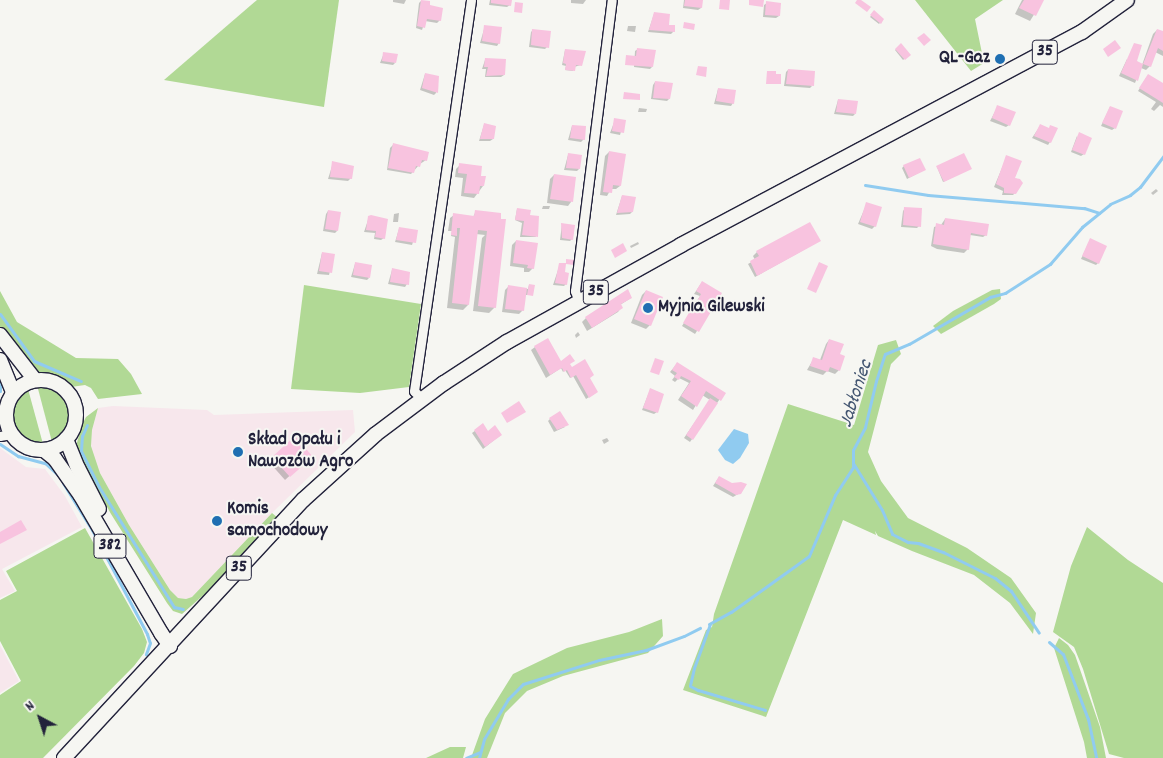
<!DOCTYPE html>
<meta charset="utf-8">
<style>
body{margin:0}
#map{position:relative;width:1163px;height:758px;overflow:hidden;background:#f6f6f2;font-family:Dekko,sans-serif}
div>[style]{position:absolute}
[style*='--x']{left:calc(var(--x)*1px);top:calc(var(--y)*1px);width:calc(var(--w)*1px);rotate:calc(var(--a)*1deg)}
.built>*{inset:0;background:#f7e7ec}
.green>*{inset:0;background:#b1d995}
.water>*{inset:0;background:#90cbf0}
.shadow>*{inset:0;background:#0003}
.stream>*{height:3px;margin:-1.5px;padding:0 1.5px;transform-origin:1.5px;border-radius:1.5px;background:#90cbf0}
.building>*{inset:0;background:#f8c3df}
.roads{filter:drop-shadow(1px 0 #22223b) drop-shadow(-1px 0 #22223b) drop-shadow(0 1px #22223b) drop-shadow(0 -1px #22223b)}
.street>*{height:9px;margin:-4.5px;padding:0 4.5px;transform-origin:4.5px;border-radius:4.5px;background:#f6f6f2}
.primary>*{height:14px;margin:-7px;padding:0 7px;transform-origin:7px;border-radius:7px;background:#f6f6f2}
.primary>.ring{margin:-7px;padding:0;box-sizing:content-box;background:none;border:14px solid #f6f6f2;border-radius:50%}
.dots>*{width:14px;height:14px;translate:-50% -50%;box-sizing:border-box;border:2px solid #f6f6f2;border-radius:50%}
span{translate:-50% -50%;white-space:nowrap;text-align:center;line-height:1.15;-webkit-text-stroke:4px #f6f6f2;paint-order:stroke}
.shield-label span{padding:1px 4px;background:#f6f6f2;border:1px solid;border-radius:4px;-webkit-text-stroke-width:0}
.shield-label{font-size:18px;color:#22223b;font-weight:700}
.poi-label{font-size:19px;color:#22223b;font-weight:700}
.right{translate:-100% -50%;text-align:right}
.left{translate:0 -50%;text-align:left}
.water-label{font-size:20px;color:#435571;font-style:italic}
.north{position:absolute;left:15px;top:693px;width:50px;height:50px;-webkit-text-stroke:4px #f6f6f2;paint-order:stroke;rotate:320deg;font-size:14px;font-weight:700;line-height:20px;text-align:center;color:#22223b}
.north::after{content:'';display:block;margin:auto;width:18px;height:22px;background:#22223b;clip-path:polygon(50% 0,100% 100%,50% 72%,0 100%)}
</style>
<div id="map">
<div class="built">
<i style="clip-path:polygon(113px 406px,207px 410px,214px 415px,353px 410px,355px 432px,272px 513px,192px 597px,186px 599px,178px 598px,170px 590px,129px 525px,100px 473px,91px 446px,92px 430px,98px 408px)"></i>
<i style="clip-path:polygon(0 448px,26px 467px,45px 469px,65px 496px,82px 527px,2px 569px,15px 591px,0 598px)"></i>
<i style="clip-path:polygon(0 645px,19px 681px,0 693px)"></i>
</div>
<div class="green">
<i style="clip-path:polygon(257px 0,339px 0,324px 107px,164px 80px)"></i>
<i style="clip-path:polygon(915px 0,1003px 0,975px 19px,984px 63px,971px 71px)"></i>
<i style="clip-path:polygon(304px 285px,421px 304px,409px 387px,360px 393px,291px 389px)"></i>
<i style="clip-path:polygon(1000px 289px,1001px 299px,994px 304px,941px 334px,933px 326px,953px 311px,992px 290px)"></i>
<i style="clip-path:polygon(0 291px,17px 322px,76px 358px,118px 359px,131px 374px,142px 394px,98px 399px,91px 388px,85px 385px,71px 387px,60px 378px,35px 372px,20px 356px,0 327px)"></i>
<i style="clip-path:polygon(896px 340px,901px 354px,891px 364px,868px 452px,881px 481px,908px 518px,967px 548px,1011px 578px,1036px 613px,1033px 634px,1010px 603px,974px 575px,912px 551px,878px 536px,875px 531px,876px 535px,843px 520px,766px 717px,683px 690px,706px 630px,712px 627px,714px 614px,788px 404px,854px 425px,878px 345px)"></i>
<i style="clip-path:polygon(37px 385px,59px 393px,69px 410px,67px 427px,52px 442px)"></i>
<i style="clip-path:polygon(28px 389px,43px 444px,32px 443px,22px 437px,13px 425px,11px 416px,12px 405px,18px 396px)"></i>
<i style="clip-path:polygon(98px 408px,92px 430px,91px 446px,100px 473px,129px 525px,170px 590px,178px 598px,186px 599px,192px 597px,272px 513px,278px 518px,207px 592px,182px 614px,173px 611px,167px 603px,111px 514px,79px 457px,76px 446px,82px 425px,86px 417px)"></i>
<i style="clip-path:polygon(1087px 527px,1128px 560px,1163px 583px,1163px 758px,1124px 758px,1109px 754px,1083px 669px,1074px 647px,1053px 632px,1071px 566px)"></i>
<i style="clip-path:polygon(85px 528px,142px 629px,147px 642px,144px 653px,134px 666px,43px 758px,0 758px,0 695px,21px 681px,0 641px,0 600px,17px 591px,6px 571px)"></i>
<i style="clip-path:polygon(662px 619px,663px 636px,648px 653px,563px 676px,527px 691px,505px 713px,487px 758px,471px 758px,485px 719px,513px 674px,567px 648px,629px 632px)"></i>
<i style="clip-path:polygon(1059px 638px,1068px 645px,1075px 655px,1100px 727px,1106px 758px,1087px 758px,1084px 742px,1054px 648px)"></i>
<i style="clip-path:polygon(450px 747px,466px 747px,463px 758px,426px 758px)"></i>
</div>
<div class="water">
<i style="clip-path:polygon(734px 429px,748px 434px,749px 443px,740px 458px,733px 464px,725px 460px,718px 450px)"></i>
</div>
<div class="shadow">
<i style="clip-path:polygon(393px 0,406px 0,404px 4px,393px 2px)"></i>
<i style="clip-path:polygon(490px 0,510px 0,510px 5px,507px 7px,489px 5px)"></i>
<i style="clip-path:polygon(571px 0,586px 0,583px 4px,571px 3px)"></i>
<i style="clip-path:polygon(684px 0,702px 0,701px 8px,698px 10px,683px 8px)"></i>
<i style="clip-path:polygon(1022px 0,1043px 0,1030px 21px,1015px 14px)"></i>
<i style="clip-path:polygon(421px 1px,440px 20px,437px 23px,425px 21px,422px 30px,416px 28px,419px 3px)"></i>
<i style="clip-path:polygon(767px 3px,779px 16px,776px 18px,763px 17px,764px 5px)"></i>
<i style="clip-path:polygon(874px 12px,883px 19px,879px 24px,870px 17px)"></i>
<i style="clip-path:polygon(654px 14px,674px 31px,671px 34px,648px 32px)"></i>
<i style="clip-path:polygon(485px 26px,499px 43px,497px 46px,480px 43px)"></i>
<i style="clip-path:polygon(636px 26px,635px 32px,627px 31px,628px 26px)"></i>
<i style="clip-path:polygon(533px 30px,547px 47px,545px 49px,529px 47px,531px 32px)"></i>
<i style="clip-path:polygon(1157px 30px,1163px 33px,1163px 56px,1155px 52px,1150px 66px,1146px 70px,1141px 68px,1135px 83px,1119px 76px,1127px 59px,1142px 65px,1153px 34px)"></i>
<i style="clip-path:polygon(901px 45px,909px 55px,903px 60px,895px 50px)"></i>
<i style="clip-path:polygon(638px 49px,652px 67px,650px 69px,634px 67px,635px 51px)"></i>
<i style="clip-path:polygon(565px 50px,581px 65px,574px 67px,573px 71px,565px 70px,566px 66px,562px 65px)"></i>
<i style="clip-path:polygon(384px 53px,395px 63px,393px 65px,380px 63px)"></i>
<i style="clip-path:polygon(485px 60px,504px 75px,501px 77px,485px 77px,486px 69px,482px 69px)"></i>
<i style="clip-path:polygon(788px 70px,812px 86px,810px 88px,784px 86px,786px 72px)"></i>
<i style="clip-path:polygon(425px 74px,438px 77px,436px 93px,434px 95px,420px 90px)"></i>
<i style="clip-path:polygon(1146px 78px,1163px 85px,1163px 107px,1160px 105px,1154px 111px,1151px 109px,1156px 102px,1138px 91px)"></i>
<i style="clip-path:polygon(655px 82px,669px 99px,667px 101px,651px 99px,653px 85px)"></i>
<i style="clip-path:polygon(718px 89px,733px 103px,731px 106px,714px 104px)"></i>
<i style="clip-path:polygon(838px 100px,855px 114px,853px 116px,834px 114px)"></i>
<i style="clip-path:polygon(998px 106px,1009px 125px,1006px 127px,990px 121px)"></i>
<i style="clip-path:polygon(1110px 107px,1115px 128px,1112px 130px,1101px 126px)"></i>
<i style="clip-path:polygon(639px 108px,647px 109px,646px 112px,638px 112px)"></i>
<i style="clip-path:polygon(615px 120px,624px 121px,620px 135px,610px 133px)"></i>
<i style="clip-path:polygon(484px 125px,493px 139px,490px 141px,479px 141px)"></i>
<i style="clip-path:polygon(572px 126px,584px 139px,581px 142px,568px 140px)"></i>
<i style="clip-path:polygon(1040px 126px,1048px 129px,1050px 142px,1048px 145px,1032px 138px)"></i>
<i style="clip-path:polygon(1077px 136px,1084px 154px,1081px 156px,1071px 152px)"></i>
<i style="clip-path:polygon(394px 144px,426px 160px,420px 164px,411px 174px,387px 170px,390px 148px)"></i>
<i style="clip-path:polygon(609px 152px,620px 186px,616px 189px,611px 189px,607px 196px,600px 195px,605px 156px)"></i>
<i style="clip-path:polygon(568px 155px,579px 169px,577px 171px,564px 170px)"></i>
<i style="clip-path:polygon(1007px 156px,1015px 193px,1013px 195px,1002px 195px,1003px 191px,994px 187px)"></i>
<i style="clip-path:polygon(333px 163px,351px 178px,348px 181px,328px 179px)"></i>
<i style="clip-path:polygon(460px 165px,480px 177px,483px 186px,474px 198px,461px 196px,463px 178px,455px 177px,456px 169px)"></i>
<i style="clip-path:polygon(904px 166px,924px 170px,907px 179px,902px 168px)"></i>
<i style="clip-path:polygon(937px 167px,969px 169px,943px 182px)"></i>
<i style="clip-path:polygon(554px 175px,575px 178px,571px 202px,568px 206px,547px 203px,550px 179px)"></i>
<i style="clip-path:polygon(1156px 189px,1158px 191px,1153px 195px,1151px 193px)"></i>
<i style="clip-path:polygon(622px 196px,632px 212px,630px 214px,616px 215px)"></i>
<i style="clip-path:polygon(867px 203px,875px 226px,872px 229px,858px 224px)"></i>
<i style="clip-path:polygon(543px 206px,550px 206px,549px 209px,542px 209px)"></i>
<i style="clip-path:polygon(905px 208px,919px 226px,917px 228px,901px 227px,903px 211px)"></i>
<i style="clip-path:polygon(517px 209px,529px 216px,536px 237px,520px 237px,522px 223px,515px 220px)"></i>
<i style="clip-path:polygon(328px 211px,337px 231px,335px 233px,323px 231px,326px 214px)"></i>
<i style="clip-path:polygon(476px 211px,498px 220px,495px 307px,489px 313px,473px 311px,482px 238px,485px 235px,476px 234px,468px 305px,463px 310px,447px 308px,455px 237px,451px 236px,452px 231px,448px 231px,450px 218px,454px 215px,473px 217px)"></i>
<i style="clip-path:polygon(399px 213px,398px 222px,393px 222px,394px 214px)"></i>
<i style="clip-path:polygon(369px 217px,384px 238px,381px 240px,374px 239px,375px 233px,364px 232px)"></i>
<i style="clip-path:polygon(945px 219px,986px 235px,983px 237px,970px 235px,968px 249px,964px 253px,937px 249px,931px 246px,934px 227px,941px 225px)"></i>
<i style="clip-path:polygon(562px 224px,572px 239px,570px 241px,560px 240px)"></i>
<i style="clip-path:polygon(399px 229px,416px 232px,412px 245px,395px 242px)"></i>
<i style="clip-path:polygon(1090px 240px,1098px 263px,1096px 265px,1081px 259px)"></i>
<i style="clip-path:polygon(516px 241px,533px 268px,529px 272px,524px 272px,524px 268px,510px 266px,512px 245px)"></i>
<i style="clip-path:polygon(638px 242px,639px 244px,631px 248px,630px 246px)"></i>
<i style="clip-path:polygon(807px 248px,755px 277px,748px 264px,755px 260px,753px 256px,757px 252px)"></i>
<i style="clip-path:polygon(322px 253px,334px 255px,329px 275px,317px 274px)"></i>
<i style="clip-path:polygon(355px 264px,369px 278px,367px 280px,351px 277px)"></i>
<i style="clip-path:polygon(560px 264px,566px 284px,564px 286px,553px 285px)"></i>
<i style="clip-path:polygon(392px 270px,407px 284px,405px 287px,388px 284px)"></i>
<i style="clip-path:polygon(529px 285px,532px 295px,525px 295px,523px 310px,519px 314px,502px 312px,505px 290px,509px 286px,528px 289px)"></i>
<i style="clip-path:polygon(700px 285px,721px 294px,695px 334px,682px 326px,690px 313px,689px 307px,695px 304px,700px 296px,694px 294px)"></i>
<i style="clip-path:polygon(646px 291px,650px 325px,646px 329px,631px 323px,642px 295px)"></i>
<i style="clip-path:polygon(631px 298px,620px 305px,621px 308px,618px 312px,587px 331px,582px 322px,586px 318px)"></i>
<i style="clip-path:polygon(578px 332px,580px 335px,576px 338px,575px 335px)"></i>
<i style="clip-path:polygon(829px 340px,838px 355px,839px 370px,835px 374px,827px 371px,823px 375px,807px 370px,814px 358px,820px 360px,826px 344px)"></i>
<i style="clip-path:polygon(535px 347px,560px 363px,568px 364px,571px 369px,589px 378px,594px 394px,586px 399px,573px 376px,570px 378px,565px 370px,563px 372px,561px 368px,546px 378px,531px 350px)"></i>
<i style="clip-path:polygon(675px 366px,724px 393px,690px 442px,684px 438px,710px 400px,702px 395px,693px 410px,678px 400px,689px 383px,679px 378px,675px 382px,672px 380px,675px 376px,670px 372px)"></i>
<i style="clip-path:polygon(650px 390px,657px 412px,654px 414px,642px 410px)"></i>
<i style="clip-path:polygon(550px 419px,565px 427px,554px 432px,548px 421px)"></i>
<i style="clip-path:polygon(483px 425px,488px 432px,498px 437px,483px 449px,472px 433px)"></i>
<i style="clip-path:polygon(295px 438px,307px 460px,285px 480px,269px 462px)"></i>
<i style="clip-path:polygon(607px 438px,609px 441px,604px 444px,602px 440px)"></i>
<i style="clip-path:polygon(719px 477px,740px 493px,733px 497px,713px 486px)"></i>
</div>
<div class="stream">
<i style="--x:865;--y:185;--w:64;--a:9"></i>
<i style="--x:928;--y:195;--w:157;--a:4.8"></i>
<i style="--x:1084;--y:208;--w:16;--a:18"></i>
<i style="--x:0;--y:314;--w:58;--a:54.1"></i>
<i style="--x:34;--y:361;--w:51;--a:23.1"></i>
<i style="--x:0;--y:382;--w:9;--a:90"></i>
<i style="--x:87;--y:425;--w:12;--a:114"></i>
<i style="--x:82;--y:436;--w:15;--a:94"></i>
<i style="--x:81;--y:451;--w:40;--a:63.4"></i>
<i style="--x:99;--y:487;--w:142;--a:58"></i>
<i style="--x:174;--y:607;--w:9;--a:13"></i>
<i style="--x:0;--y:444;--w:22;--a:34"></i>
<i style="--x:18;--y:456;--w:28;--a:15"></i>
<i style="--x:45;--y:463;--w:18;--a:43"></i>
<i style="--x:853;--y:463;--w:55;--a:58.3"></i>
<i style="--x:882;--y:510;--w:26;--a:67"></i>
<i style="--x:892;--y:534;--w:18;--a:27"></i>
<i style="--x:908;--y:542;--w:10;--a:6"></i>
<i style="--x:918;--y:543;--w:27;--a:20"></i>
<i style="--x:943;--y:552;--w:58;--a:26.6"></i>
<i style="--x:995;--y:578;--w:21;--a:39"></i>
<i style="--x:1011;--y:591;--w:50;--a:56.3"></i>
<i style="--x:63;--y:483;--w:55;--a:58.3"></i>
<i style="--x:92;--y:530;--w:118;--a:62.1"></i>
<i style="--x:147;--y:634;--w:9;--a:72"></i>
<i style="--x:150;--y:643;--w:12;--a:110"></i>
<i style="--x:709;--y:624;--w:25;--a:-29"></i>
<i style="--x:731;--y:612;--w:96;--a:-35.7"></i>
<i style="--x:809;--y:556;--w:66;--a:-66.9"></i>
<i style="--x:835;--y:495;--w:33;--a:-57"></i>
<i style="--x:853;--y:467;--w:17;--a:-90"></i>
<i style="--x:853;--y:450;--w:26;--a:-62"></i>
<i style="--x:865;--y:427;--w:47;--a:-76.6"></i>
<i style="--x:876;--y:381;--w:28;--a:-72"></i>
<i style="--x:885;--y:354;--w:26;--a:-23"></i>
<i style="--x:909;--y:344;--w:94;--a:-30.1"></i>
<i style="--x:990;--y:297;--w:16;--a:-15"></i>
<i style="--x:1005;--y:293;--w:54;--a:-32.8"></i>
<i style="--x:1050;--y:264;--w:49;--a:-49.1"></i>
<i style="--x:1082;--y:227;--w:36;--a:-39"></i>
<i style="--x:1110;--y:204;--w:22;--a:-24"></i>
<i style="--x:1130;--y:195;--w:13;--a:-39"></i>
<i style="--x:1140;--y:187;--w:39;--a:-53"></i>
<i style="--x:710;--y:624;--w:47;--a:110"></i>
<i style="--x:694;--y:668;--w:18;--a:103"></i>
<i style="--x:690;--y:686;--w:9;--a:27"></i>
<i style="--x:698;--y:690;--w:70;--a:16.6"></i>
<i style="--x:1049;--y:642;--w:18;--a:41"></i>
<i style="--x:1063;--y:654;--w:70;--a:69"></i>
<i style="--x:1088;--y:719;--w:40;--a:78"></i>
<i style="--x:466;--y:758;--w:15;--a:-23"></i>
<i style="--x:479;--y:758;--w:20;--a:-75"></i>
<i style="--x:484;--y:739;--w:47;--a:-59"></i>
<i style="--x:508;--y:699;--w:21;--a:-45"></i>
<i style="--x:523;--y:684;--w:80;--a:-17.5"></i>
<i style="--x:599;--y:660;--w:48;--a:-12"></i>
<i style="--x:646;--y:650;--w:40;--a:-20.2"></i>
<i style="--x:684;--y:636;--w:18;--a:-27"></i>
</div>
<div class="building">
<i style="clip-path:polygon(421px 0,430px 1px,430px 5px,443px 8px,441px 21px,427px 19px,425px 28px,417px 26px)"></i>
<i style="clip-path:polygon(491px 0,512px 0,511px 6px,491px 3px)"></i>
<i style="clip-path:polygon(685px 0,703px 0,702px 8px,684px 6px)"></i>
<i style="clip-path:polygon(720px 0,730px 0,729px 10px,719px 9px)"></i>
<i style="clip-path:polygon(749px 0,764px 0,763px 7px,749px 5px)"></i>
<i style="clip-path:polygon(857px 0,861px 0,871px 7px,867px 12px,855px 3px)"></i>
<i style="clip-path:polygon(1024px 0,1044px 0,1036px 16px,1019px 8px)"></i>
<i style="clip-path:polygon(766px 1px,781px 3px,780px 16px,765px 15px)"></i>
<i style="clip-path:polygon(515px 2px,523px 3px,522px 13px,514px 12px)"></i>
<i style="clip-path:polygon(874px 10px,884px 19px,881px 24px,870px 15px)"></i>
<i style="clip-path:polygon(654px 12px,670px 14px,669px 25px,675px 25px,675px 32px,649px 30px)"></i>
<i style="clip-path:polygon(684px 22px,695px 24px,694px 30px,683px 28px)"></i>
<i style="clip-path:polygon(484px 25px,502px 27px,500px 44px,482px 41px)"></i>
<i style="clip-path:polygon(532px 29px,551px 31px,549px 48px,531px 45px)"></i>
<i style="clip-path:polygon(1157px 29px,1163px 31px,1163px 51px,1158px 48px,1151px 67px,1143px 64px)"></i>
<i style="clip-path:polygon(924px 33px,931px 40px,924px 46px,917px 38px)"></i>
<i style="clip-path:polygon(1115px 40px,1121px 48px,1108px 57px,1103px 49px)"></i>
<i style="clip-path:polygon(901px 43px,911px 55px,905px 60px,895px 49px)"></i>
<i style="clip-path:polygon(1134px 43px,1142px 45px,1137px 61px,1143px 64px,1138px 81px,1121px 73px)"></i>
<i style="clip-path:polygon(637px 48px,656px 50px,653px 67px,625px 65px,626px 55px,636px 56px)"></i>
<i style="clip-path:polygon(565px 49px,586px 51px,582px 66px,576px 65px,575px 71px,565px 70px,566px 64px,563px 63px)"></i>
<i style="clip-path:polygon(383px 52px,398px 54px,396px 63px,382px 61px)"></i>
<i style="clip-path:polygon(485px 58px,506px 59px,505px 75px,486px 76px,488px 67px,484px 67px)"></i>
<i style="clip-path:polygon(698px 66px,707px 67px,706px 77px,696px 75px)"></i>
<i style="clip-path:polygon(788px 69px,815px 71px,814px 86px,786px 84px)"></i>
<i style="clip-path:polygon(767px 71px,776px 71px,776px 74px,781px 74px,781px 84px,766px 84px)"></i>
<i style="clip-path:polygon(425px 73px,439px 76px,438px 93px,422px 88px)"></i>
<i style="clip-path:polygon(1148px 74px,1163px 83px,1163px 103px,1139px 88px)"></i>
<i style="clip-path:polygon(655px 81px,673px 83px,670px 99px,653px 98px)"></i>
<i style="clip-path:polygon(718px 88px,736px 90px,734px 104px,716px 101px)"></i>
<i style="clip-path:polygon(624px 92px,640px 94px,640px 100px,623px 99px)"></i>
<i style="clip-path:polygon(838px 99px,858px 101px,856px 114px,836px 112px)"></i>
<i style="clip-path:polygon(997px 105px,1016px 112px,1010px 126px,992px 118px)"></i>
<i style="clip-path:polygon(1110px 106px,1123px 111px,1116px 129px,1102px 123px)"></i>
<i style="clip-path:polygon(614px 118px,626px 120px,624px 133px,612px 131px)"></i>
<i style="clip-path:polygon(484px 123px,496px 126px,494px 139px,480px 139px)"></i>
<i style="clip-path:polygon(1040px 124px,1049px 128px,1050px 125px,1058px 128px,1051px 143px,1034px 136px)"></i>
<i style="clip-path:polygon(572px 125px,586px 126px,585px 140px,570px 138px)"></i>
<i style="clip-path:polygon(1079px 132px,1092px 138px,1085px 155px,1072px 150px)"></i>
<i style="clip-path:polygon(393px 143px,429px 152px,427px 161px,422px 160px,420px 167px,416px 166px,414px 173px,388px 168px)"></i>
<i style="clip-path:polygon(609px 151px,626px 154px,621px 186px,613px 185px,612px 193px,603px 192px)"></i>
<i style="clip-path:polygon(568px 153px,582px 155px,580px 169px,566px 168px)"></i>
<i style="clip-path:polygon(964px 153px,972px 169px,944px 182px,936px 166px)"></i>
<i style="clip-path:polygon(1006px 155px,1022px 161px,1015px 178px,1020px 179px,1023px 183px,1016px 194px,1004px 193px,1004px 188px,996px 184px)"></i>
<i style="clip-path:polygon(920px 158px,926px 170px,909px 178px,903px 165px)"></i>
<i style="clip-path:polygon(332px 161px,354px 166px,352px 179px,330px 177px)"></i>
<i style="clip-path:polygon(459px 163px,482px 166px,481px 176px,486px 176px,484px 186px,480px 186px,479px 194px,464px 193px,467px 174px,458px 173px)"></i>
<i style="clip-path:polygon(554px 174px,576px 177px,573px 202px,550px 199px)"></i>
<i style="clip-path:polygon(622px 195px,636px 197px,633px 212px,617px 213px)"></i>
<i style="clip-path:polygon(866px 202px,882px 207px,876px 227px,860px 222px)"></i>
<i style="clip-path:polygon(904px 207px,922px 208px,921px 227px,903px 225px)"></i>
<i style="clip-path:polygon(517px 208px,531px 210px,530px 215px,539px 216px,538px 237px,522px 235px,524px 221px,515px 220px)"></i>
<i style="clip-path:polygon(328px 210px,341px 212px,338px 231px,325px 229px)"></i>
<i style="clip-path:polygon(475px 210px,501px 213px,501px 219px,506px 219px,496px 308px,478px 306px,487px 231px,478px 230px,469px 305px,452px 303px,460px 228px,457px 228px,457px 236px,451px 235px,453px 213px,474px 216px)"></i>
<i style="clip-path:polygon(371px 215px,388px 219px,385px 239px,375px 237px,376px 231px,366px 230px,368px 216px)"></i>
<i style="clip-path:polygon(945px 218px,989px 224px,987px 236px,971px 233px,969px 250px,933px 244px,936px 223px,944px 225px)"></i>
<i style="clip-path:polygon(810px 222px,821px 241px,757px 276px,750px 261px,759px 256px,756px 251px)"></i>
<i style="clip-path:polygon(561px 223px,575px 225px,573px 240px,562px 238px)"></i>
<i style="clip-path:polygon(399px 227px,418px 230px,416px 243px,396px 240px)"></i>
<i style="clip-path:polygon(1090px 238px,1107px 246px,1099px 264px,1082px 256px)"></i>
<i style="clip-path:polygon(516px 240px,538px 243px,534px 269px,527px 268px,528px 265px,513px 263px)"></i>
<i style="clip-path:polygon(623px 243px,627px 251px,615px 258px,611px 250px)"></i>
<i style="clip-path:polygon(322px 252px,335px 254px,332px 273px,319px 271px)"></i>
<i style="clip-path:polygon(566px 259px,575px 260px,574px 265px,566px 264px,565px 272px,569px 273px,567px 285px,555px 283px,559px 263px,566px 263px)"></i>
<i style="clip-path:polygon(355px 262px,372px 265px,370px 278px,353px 275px)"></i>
<i style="clip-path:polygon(819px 262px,828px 266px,816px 293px,807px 289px)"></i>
<i style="clip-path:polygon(392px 268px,410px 272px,409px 285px,390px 282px)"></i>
<i style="clip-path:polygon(702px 281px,722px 293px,699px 332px,683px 323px,691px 309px,689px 306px,691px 303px,696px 303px,701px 294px,696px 291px)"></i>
<i style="clip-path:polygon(529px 284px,535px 285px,533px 296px,527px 295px)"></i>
<i style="clip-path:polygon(508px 285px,527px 288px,524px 311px,505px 309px)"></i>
<i style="clip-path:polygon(628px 289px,632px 298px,621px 304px,623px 308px,592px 328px,585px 317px)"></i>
<i style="clip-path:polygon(646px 290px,663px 297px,651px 326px,634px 319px)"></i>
<i style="clip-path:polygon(548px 338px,561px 361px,570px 354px,575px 361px,570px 364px,572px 367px,585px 359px,594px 375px,590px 378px,598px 392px,589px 398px,576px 375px,571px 378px,567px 370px,564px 372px,562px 368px,550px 375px,534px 346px)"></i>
<i style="clip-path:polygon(829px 339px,844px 344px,840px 354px,845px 356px,840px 371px,830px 367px,828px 372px,810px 366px,813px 357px,822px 360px)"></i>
<i style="clip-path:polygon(655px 358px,664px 361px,659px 375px,650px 372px)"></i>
<i style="clip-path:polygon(677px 362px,726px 393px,721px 401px,706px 391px,697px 407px,681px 396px,691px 381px,681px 376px,679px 380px,674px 377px,677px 373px,672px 370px)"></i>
<i style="clip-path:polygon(650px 388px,664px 394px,658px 413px,643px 408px)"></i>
<i style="clip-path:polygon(710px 398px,718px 403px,693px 440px,686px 435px)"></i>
<i style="clip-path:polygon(519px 401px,526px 412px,507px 423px,501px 413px)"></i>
<i style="clip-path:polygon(560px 411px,569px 425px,557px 430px,549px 418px)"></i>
<i style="clip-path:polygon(483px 423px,488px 431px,495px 425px,502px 435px,485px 447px,474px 430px)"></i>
<i style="clip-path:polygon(295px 436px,313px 457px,290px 477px,272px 457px)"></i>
<i style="clip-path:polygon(719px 476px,732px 483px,741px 482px,747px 484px,741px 494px,736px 495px,715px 483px)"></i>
<i style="clip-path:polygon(21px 520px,27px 530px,0 544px,0 532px)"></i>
</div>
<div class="roads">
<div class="street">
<i style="--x:579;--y:302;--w:12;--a:-110"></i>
<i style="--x:575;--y:291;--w:293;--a:-82.8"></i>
<i style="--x:422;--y:399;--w:11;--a:-135"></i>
<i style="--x:414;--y:391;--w:395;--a:-81.7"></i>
<i style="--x:0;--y:417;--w:6;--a:-31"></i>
<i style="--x:0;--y:436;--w:11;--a:-10"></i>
</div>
<div class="primary">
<i style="--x:0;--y:335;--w:57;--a:52.1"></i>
<i style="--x:0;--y:360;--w:35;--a:68"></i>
<i class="ring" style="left:6px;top:380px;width:56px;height:56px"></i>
<i style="--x:66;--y:439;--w:31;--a:68"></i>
<i style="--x:78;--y:468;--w:46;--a:62.9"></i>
<i style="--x:44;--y:450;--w:14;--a:39"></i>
<i style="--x:55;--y:459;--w:45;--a:54.9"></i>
<i style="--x:81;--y:496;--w:159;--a:59.7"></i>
<i style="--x:161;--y:633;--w:16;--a:55"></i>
<i style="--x:64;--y:758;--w:352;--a:-47.2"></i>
<i style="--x:303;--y:500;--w:98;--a:-42.1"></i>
<i style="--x:376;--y:434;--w:85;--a:-36.9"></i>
<i style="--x:444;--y:383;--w:75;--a:-33.1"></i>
<i style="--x:507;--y:342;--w:199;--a:-29.1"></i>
<i style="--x:681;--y:245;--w:454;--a:-28"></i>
<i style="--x:1082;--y:32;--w:55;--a:-35.4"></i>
</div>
</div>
<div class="dots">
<i style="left:1000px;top:59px;background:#1f6fb2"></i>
<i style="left:648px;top:308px;background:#1f6fb2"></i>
<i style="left:238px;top:452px;background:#1f6fb2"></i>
<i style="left:217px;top:521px;background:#1f6fb2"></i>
</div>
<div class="shield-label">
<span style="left:1045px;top:52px">35</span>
<span style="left:596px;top:292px">35</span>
<span style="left:110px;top:546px">382</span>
<span style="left:239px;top:568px">35</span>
</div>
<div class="poi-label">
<span class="right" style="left:990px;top:59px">QL-Gaz</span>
<span class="left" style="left:658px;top:308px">Myjnia Gilewski</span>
<span class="left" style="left:248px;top:452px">Skład Opału i<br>Nawozów Agro</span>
<span class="left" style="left:227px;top:521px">Komis<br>samochodowy</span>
</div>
<div class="water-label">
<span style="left:857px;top:394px;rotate:-72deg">Jabłoniec</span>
</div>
<div class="north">N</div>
</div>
